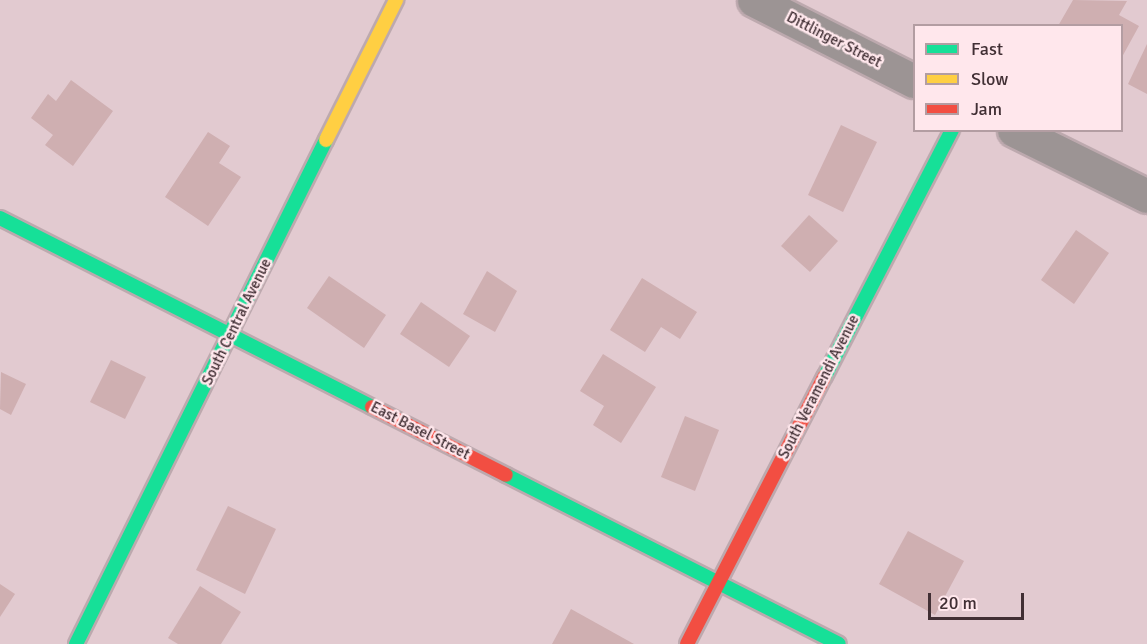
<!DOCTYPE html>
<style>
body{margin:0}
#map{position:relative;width:1147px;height:644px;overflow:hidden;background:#e2cad0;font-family:Signika,sans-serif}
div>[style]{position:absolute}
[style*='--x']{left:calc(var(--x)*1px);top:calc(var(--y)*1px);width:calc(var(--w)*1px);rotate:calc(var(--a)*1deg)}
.building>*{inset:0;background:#cfafb1}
.roads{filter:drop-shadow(2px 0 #bda9ae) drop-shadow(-2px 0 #bda9ae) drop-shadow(0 2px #bda9ae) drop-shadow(0 -2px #bda9ae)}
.street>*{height:33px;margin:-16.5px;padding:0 16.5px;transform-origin:16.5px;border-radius:16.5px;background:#9c9494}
.fast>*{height:14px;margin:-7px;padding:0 7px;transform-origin:7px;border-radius:7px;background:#16e098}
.slow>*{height:14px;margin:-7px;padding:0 7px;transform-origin:7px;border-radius:7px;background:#ffcf43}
.jam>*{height:14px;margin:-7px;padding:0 7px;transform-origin:7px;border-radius:7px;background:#f24e42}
span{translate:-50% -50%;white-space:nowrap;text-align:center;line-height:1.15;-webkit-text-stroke:5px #ffe7ec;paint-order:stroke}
.street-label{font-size:15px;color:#412f34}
.legend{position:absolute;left:913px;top:24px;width:210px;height:108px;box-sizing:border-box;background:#ffe7ec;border:2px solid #b39da2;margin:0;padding:8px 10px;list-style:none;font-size:18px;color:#412f34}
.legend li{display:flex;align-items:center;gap:12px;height:30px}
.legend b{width:30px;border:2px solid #b39da2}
.scale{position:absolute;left:928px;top:593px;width:96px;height:27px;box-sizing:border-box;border:3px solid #412f34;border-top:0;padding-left:8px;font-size:18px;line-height:21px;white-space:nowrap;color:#412f34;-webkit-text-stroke:4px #ffe7ec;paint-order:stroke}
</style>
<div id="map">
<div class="building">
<i style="clip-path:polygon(1073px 0,1127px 1px,1119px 15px,1139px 26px,1122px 57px,1122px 26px,1058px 26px)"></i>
<i style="clip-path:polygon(1147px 44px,1147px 94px,1128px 84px)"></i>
<i style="clip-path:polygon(71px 80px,113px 111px,73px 166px,45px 145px,53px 135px,31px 118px,48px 94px,56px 101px)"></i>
<i style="clip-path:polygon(841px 125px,877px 142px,843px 212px,808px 195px)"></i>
<i style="clip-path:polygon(208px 132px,230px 146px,219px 163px,241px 177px,208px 226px,165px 197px)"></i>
<i style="clip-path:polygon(809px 215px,838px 241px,810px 272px,781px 246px)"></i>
<i style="clip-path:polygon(1076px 230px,1109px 253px,1074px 304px,1041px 280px)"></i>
<i style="clip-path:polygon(487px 271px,517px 291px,495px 332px,463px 314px)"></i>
<i style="clip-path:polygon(329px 276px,386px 315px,364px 348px,307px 308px)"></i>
<i style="clip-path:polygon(642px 278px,697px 312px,680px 339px,661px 327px,645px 352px,610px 330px)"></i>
<i style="clip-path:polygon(421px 302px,470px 336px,449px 367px,400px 334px)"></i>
<i style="clip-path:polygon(603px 354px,656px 387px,621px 443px,593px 425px,604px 406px,580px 391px)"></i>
<i style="clip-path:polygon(111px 360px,146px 377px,125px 419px,90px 402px)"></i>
<i style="clip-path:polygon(1px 372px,26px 384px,11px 415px,0 409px)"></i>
<i style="clip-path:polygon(685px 416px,719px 430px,695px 491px,661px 477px)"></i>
<i style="clip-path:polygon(228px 506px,276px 529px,245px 594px,196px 570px)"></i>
<i style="clip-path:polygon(908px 531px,964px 561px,935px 615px,879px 584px)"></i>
<i style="clip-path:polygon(0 584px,15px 594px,0 617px)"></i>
<i style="clip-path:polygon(200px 586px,241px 612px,221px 644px,178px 644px,168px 638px)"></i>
<i style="clip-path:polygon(571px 609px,634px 644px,552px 644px)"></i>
</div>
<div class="roads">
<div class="street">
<i style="--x:754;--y:0;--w:179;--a:26.9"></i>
<i style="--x:1014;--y:130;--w:148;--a:26.4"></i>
</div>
<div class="fast">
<i style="--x:0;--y:218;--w:417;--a:26.9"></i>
<i style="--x:825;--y:376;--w:277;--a:-62.7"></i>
<i style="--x:506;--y:475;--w:373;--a:26.9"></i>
<i style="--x:76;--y:644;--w:563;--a:-63.62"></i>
</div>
<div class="slow">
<i style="--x:326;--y:140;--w:157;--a:-63.4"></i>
</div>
<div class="jam">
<i style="--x:372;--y:407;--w:150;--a:26.9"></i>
<i style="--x:687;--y:644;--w:301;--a:-62.8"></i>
</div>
</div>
<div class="street-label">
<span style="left:834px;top:40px;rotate:27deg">Dittlinger Street</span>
<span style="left:237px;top:322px;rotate:-64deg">South Central Avenue</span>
<span style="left:819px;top:387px;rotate:-63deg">South Veramendi Avenue</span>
<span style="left:420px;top:431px;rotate:27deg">East Basel Street</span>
</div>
<ul class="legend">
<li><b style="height:8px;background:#16e098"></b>Fast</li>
<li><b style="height:8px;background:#ffcf43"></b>Slow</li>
<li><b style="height:8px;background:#f24e42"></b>Jam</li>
</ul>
<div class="scale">20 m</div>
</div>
